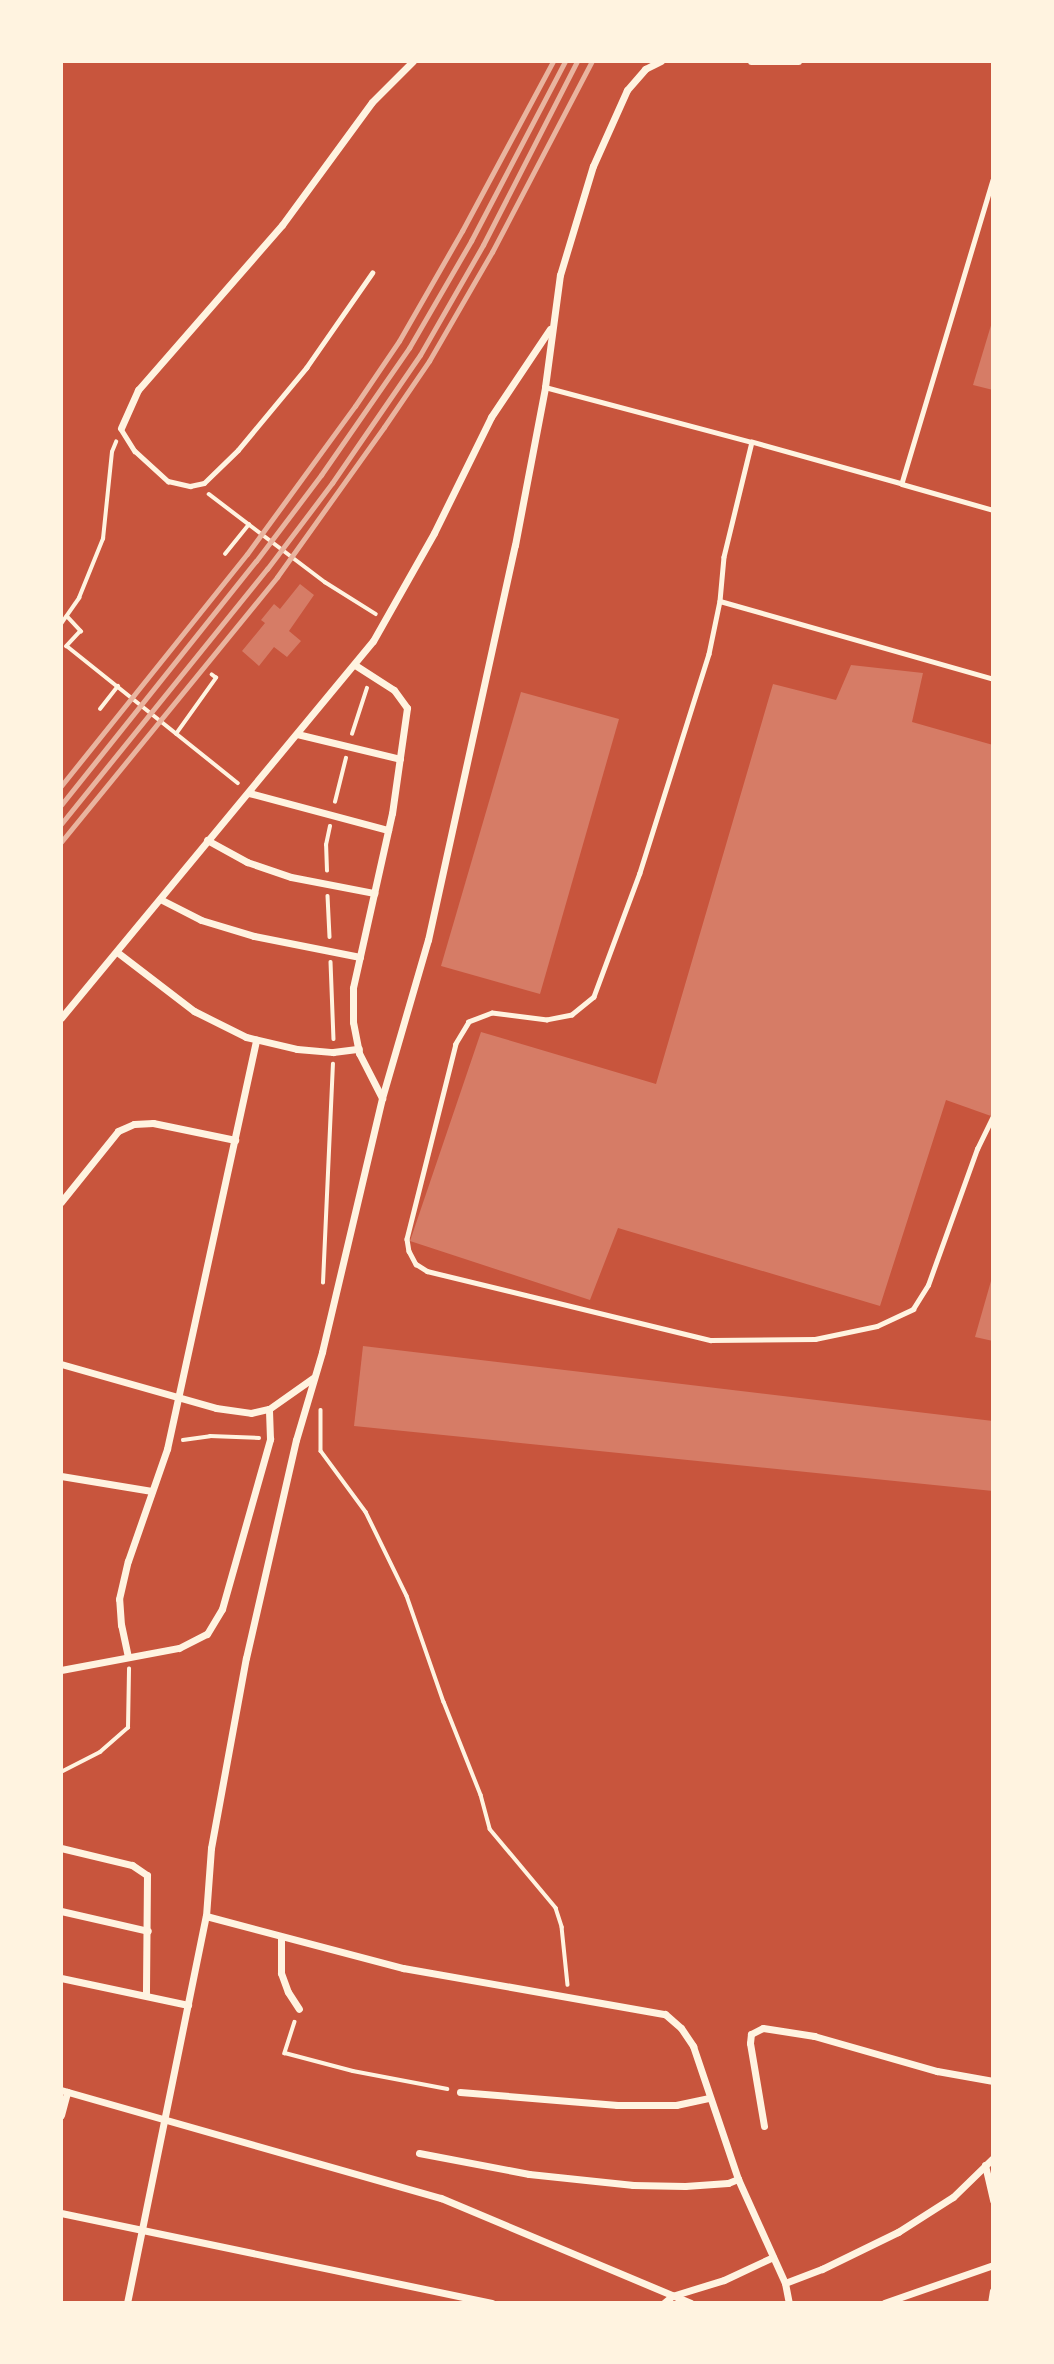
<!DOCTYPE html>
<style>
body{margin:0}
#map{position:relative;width:1054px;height:2364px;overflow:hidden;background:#c8553d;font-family:Bitter,serif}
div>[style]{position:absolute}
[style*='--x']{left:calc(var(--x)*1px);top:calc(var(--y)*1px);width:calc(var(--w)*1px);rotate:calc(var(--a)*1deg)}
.building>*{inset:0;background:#d67c66}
.path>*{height:3.5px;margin:-1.75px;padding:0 1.75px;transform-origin:1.75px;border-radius:1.75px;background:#fff3e0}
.service>*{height:4.5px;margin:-2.25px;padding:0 2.25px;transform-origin:2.25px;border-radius:2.25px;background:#fff3e0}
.minor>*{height:7px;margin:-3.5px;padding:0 3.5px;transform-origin:3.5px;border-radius:3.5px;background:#fff3e0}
.rail>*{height:5px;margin:-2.5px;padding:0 2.5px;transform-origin:2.5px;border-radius:2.5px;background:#e9b49f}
span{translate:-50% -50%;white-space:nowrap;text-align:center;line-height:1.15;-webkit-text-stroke:7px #fff3e0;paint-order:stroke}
.frame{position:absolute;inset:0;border:63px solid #fff3e0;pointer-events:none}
</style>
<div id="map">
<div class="building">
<i style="clip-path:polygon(992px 322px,993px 322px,993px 390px,973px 385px)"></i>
<i style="clip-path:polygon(300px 584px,314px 595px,289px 631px,301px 641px,287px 657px,274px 647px,259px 666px,242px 651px,265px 623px,261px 620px,274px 604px,280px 609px)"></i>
<i style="clip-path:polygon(851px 665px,923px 673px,912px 722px,993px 745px,993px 1108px,991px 1116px,946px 1100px,880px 1306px,618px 1228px,590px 1300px,410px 1241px,481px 1032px,656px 1084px,773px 684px,836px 700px)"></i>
<i style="clip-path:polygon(521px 692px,619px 719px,540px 994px,441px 966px)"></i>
<i style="clip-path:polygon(993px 1274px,993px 1341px,975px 1337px)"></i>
<i style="clip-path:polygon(363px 1346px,993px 1421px,993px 1491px,354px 1426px)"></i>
</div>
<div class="path">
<i style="--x:209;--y:494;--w:146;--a:37.2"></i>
<i style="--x:325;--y:582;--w:60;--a:32.1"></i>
<i style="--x:225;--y:554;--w:38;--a:-51"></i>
<i style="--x:67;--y:616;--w:21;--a:47"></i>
<i style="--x:81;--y:631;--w:21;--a:133"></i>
<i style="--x:67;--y:646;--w:219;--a:38.7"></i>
<i style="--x:61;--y:624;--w:32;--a:-55"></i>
<i style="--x:79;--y:598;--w:64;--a:-67.9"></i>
<i style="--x:103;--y:539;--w:87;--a:-84.1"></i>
<i style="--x:112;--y:452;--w:11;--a:-68"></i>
<i style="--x:100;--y:709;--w:29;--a:-52"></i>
<i style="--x:176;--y:734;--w:69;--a:-54.5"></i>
<i style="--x:216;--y:678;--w:5;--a:-143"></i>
<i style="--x:352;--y:734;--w:48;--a:-71.9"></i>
<i style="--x:335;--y:802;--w:45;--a:-76"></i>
<i style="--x:327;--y:871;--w:26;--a:-92"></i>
<i style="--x:326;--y:845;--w:19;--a:-78"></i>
<i style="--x:328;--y:896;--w:41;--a:87.2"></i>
<i style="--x:331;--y:962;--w:77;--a:87.8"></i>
<i style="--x:323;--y:1283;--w:219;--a:-87.4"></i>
<i style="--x:321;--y:1410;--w:41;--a:90"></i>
<i style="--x:321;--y:1451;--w:76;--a:53.6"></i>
<i style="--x:366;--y:1512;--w:93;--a:64"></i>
<i style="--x:407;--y:1596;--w:112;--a:70.8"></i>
<i style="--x:444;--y:1702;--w:100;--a:68.3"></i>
<i style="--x:481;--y:1795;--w:35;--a:75"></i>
<i style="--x:490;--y:1829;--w:103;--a:50.1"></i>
<i style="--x:556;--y:1908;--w:20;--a:72"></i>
<i style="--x:562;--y:1927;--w:58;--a:84.1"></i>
<i style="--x:183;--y:1440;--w:27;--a:-8"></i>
<i style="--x:210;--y:1436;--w:49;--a:2.3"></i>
<i style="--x:61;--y:1772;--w:44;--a:-27.1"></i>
<i style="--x:100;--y:1752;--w:37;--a:-41"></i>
<i style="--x:128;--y:1728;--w:59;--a:-89"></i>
<i style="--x:295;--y:2022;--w:33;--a:108"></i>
<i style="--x:285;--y:2053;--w:70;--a:14.8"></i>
<i style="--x:353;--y:2071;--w:96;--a:10.8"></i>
</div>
<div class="service">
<i style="--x:993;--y:180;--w:317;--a:106.7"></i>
<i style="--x:902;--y:484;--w:95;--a:15.9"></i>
<i style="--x:545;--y:387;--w:214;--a:14.9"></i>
<i style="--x:121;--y:429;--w:26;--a:58"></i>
<i style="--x:135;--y:451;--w:45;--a:42.3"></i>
<i style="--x:168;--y:481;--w:23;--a:13"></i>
<i style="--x:190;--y:486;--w:14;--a:-12"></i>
<i style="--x:204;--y:483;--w:47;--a:-44.1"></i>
<i style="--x:238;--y:450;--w:107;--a:-50.3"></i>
<i style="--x:306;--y:368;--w:116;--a:-55.2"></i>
<i style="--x:902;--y:484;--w:156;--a:-164.4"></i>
<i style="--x:752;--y:442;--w:118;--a:103.7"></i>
<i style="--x:724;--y:557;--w:44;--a:95.2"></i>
<i style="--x:720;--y:601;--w:54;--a:101.7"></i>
<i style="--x:709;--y:654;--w:230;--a:107.5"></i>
<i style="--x:640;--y:873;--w:132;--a:110.4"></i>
<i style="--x:594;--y:997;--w:28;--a:141"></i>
<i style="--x:572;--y:1015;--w:25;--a:169"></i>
<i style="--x:547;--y:1020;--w:55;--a:-172.7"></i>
<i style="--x:492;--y:1013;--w:25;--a:159"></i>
<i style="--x:469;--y:1022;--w:26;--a:121"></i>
<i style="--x:456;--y:1044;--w:201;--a:104.1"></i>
<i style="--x:407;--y:1239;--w:12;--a:81"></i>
<i style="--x:409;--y:1251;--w:15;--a:62"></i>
<i style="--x:416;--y:1264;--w:13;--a:32"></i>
<i style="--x:427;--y:1271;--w:292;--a:13.7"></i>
<i style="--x:711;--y:1340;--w:104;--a:-0.6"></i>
<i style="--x:815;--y:1339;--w:63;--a:-11.8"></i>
<i style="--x:877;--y:1326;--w:40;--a:-25"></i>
<i style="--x:913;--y:1309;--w:28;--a:-58"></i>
<i style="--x:928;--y:1285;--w:145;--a:-70.2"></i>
<i style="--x:977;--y:1149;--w:37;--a:-64"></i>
<i style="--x:720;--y:601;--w:284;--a:15.9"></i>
</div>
<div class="minor">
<i style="--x:751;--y:61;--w:47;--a:0"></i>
<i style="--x:121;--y:428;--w:42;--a:-65.9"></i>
<i style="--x:138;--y:390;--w:219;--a:-48.9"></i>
<i style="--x:282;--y:225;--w:152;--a:-53.8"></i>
<i style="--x:372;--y:102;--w:58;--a:-45"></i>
<i style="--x:355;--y:665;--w:46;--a:32.7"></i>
<i style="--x:394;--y:690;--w:22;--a:54"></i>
<i style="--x:407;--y:708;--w:106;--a:98.1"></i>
<i style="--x:392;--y:813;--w:179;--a:102.6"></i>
<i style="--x:353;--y:988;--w:34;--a:90"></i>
<i style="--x:353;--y:1022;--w:32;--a:79"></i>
<i style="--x:359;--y:1053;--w:51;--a:62.9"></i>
<i style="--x:297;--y:734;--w:106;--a:13.6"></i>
<i style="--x:249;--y:793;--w:144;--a:14.9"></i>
<i style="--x:207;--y:840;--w:46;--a:28.8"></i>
<i style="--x:247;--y:862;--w:46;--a:18.8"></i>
<i style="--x:291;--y:877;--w:85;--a:10.9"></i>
<i style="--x:160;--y:899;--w:46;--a:27.1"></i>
<i style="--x:201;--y:920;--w:55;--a:16.8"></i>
<i style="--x:254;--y:936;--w:108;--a:11.2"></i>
<i style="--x:117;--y:952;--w:97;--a:37.5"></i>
<i style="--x:194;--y:1011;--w:58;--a:26.6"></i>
<i style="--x:246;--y:1037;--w:52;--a:13.2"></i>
<i style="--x:297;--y:1049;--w:36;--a:5"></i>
<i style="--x:333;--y:1052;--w:26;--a:-7"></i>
<i style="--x:61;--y:1018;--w:489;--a:-50.4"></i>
<i style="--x:373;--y:641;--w:124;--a:-60.5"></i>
<i style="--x:434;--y:533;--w:129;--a:-63.8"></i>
<i style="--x:491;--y:417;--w:106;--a:-56.2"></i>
<i style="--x:61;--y:1202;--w:91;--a:-51.2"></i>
<i style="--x:118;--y:1131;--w:17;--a:-24"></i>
<i style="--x:134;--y:1124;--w:19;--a:-3"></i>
<i style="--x:153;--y:1123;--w:84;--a:11.7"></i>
<i style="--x:61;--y:1364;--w:161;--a:15.8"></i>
<i style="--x:216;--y:1408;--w:35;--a:8"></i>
<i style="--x:251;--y:1413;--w:18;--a:-13"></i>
<i style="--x:269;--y:1409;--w:54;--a:-35.2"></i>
<i style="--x:61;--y:1476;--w:92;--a:9.4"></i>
<i style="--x:128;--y:1657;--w:33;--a:-102"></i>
<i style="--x:121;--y:1625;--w:26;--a:-94"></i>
<i style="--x:119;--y:1599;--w:39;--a:-77"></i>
<i style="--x:128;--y:1561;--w:119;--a:-70.8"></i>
<i style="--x:167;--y:1449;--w:419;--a:-77.7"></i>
<i style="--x:61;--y:1670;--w:120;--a:-10.6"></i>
<i style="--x:179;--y:1648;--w:31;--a:-27"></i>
<i style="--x:207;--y:1634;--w:29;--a:-59"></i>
<i style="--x:222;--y:1609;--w:177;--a:-74.2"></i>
<i style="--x:270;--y:1439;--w:30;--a:-92"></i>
<i style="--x:61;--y:1848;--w:73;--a:13.5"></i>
<i style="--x:132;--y:1865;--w:18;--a:34"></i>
<i style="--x:147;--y:1875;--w:120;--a:90.5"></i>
<i style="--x:61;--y:1911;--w:89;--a:12.9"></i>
<i style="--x:206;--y:1916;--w:204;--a:14.8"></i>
<i style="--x:403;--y:1968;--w:266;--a:10"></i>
<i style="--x:665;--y:2014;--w:21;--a:41"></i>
<i style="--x:681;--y:2028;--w:22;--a:56"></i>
<i style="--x:693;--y:2046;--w:140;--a:71.3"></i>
<i style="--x:738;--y:2179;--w:114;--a:65.7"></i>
<i style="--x:785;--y:2283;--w:20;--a:79"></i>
<i style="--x:281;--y:1938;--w:35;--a:90"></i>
<i style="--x:281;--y:1973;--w:20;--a:70"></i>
<i style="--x:288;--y:1992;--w:20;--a:57"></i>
<i style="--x:61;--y:1978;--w:130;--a:12"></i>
<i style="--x:61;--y:2090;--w:395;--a:15.9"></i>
<i style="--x:441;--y:2198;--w:271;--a:22.8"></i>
<i style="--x:460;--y:2092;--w:158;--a:4.7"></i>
<i style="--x:617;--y:2105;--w:59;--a:0"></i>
<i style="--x:676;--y:2105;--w:34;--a:-12"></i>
<i style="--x:61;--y:2115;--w:24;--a:-75"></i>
<i style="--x:764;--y:2126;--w:84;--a:-99.6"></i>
<i style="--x:750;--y:2043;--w:9;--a:-84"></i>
<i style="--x:751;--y:2034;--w:13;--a:-27"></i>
<i style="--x:763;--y:2028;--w:52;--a:8.9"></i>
<i style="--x:814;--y:2036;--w:128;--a:15.9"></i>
<i style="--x:937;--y:2071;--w:57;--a:10.1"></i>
<i style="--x:419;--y:2153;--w:112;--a:10.8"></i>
<i style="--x:529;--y:2174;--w:105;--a:6"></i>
<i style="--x:633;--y:2185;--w:52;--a:1.1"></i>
<i style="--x:685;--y:2186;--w:43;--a:-4"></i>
<i style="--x:728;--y:2183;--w:11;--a:-22"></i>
<i style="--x:985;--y:2165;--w:37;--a:77"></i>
<i style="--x:61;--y:2213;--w:440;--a:11.8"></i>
<i style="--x:785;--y:2283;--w:40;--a:-21"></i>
<i style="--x:822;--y:2269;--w:85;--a:-26"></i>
<i style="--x:898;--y:2232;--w:65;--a:-32.5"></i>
<i style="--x:953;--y:2197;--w:56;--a:-44.3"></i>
<i style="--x:127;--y:2303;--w:395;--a:-78.5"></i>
<i style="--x:206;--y:1916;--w:68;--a:-85.8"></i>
<i style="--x:211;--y:1848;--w:193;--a:-79.6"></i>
<i style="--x:246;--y:1658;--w:224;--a:-77.1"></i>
<i style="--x:296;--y:1440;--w:92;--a:-73.5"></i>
<i style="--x:322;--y:1352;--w:261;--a:-76.7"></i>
<i style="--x:382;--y:1098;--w:165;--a:-73.8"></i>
<i style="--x:428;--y:940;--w:404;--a:-77.6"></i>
<i style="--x:515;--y:545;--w:161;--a:-79.2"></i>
<i style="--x:545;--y:387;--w:113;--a:-82.4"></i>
<i style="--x:560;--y:275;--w:114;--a:-73.2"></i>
<i style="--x:593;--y:166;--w:83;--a:-65.9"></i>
<i style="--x:627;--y:90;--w:28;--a:-49"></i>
<i style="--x:645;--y:69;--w:18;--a:-27"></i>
<i style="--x:664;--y:2303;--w:11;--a:-41"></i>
<i style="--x:672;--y:2296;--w:54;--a:-17.1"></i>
<i style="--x:724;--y:2280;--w:54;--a:-25.1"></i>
<i style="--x:884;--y:2303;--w:115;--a:-19.2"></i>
<i style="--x:991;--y:2303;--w:12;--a:-81"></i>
</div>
<div class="rail">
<i style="--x:61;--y:786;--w:297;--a:-51.3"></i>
<i style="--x:247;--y:554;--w:183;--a:-53.9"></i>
<i style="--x:355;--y:406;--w:78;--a:-55.9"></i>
<i style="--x:399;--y:341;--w:127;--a:-60.2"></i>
<i style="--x:462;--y:231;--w:193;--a:-61.8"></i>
<i style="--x:61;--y:805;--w:312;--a:-51.4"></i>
<i style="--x:256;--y:561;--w:108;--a:-52.9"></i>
<i style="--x:321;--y:475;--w:155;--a:-55.3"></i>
<i style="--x:409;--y:348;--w:124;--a:-59.9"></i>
<i style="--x:471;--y:241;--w:203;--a:-62.4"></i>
<i style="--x:61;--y:824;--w:328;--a:-51.1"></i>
<i style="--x:267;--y:569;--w:108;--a:-52.9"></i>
<i style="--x:332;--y:483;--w:155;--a:-55.5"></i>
<i style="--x:420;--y:355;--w:127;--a:-60.2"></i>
<i style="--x:483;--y:245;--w:207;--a:-62.9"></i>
<i style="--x:61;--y:842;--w:342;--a:-50.8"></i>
<i style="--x:277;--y:577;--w:184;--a:-54.5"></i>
<i style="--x:384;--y:427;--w:80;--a:-55.7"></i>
<i style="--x:429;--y:361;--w:126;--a:-60"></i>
<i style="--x:492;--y:252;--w:216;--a:-62.4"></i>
</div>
<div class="frame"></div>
</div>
